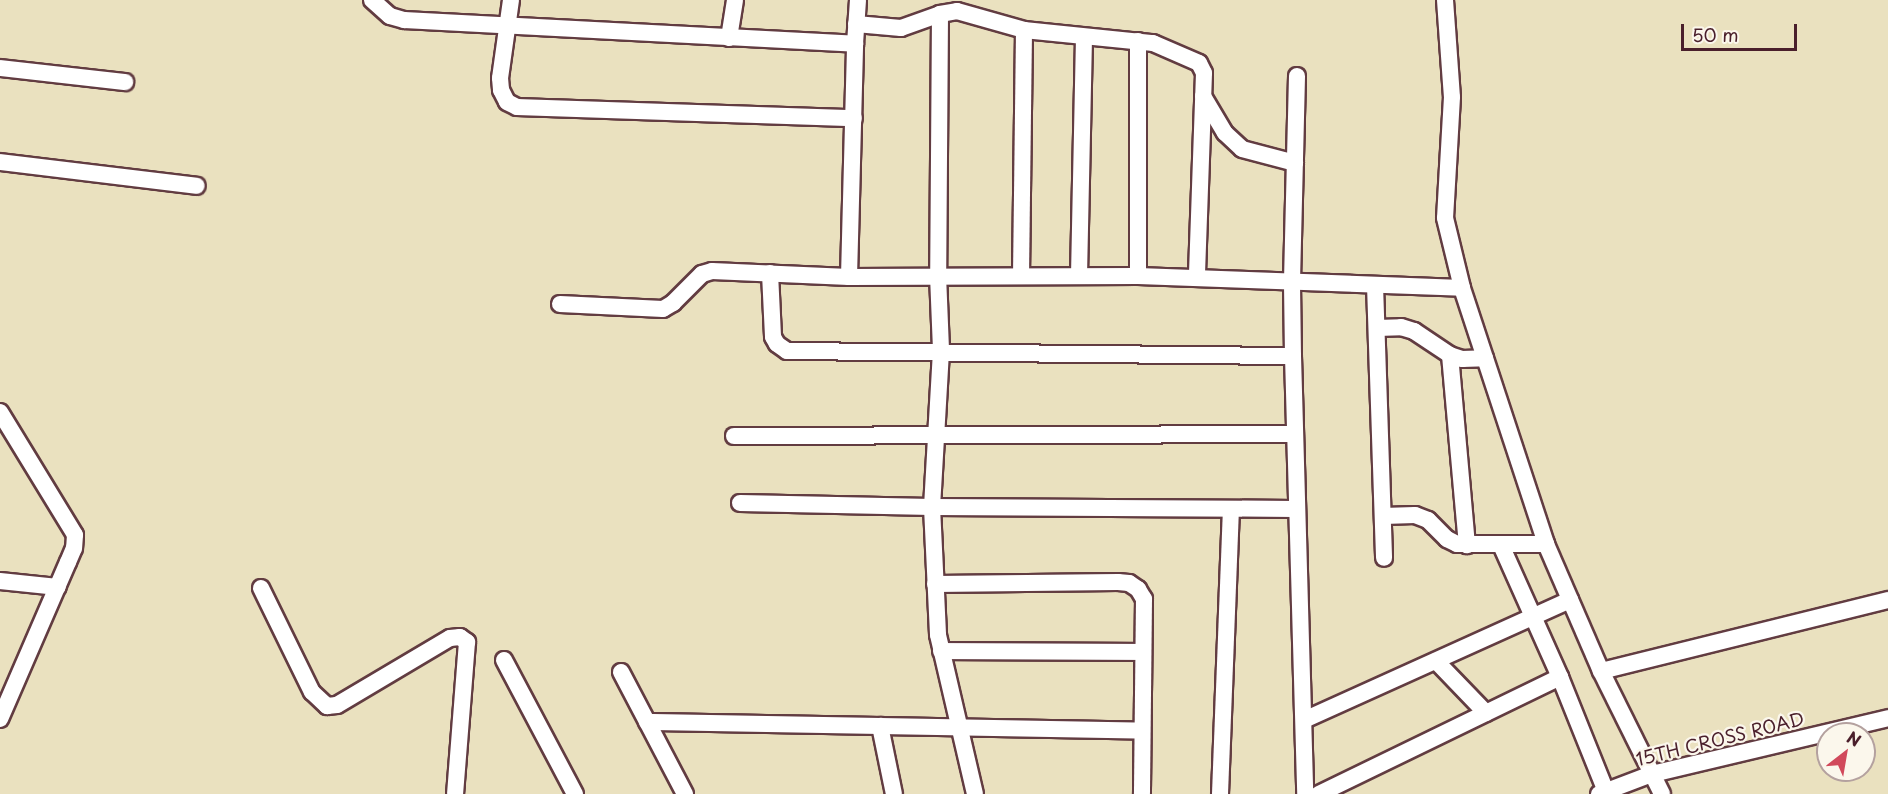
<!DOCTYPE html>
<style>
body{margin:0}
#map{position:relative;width:1888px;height:794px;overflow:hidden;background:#eae1bf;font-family:"Playpen Sans",sans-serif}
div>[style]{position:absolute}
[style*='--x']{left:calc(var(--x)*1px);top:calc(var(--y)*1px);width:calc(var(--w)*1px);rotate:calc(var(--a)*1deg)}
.roads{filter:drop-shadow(2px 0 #623c41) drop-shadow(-2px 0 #623c41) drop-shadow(0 2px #623c41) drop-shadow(0 -2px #623c41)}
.street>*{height:16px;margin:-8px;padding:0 8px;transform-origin:8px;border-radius:8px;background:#fff}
span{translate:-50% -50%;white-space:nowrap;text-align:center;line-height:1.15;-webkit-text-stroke:4.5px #fbf7ec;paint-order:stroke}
.street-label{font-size:18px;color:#4a1f2b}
.north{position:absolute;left:1816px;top:722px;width:60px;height:60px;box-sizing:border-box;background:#fbf7ec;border:2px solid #b4a19f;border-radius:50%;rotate:31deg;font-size:16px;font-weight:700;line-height:24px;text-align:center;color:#4a1f2b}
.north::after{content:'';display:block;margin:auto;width:21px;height:27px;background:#d1495b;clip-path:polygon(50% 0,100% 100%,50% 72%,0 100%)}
.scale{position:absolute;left:1681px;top:24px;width:116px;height:27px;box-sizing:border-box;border:3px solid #4a1f2b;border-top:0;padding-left:8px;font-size:18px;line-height:21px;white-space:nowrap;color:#4a1f2b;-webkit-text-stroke:4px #fbf7ec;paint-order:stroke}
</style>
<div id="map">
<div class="roads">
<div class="street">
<i style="--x:372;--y:0;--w:24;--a:42"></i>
<i style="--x:390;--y:16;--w:15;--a:16"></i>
<i style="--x:404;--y:20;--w:452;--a:3"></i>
<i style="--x:511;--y:0;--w:79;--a:98"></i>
<i style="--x:500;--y:78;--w:12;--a:85"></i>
<i style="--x:501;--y:90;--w:13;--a:63"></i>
<i style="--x:507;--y:102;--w:11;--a:27"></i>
<i style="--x:517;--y:107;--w:337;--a:1.9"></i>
<i style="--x:1445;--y:0;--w:97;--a:85.9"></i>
<i style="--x:1452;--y:97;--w:121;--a:93.3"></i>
<i style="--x:1445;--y:218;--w:72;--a:76.3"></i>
<i style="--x:940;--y:14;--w:261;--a:90.4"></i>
<i style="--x:938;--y:275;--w:76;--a:87.7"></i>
<i style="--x:941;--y:351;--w:156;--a:93.3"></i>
<i style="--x:932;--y:507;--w:363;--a:0.3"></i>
<i style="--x:856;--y:24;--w:45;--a:5.1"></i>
<i style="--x:901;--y:28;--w:41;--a:-19.7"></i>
<i style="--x:940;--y:14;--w:17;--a:-10"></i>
<i style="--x:957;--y:11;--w:70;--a:15.8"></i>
<i style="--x:1024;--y:30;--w:130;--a:5.8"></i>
<i style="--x:1153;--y:43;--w:50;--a:23.5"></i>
<i style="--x:1199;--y:63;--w:11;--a:63"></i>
<i style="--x:1204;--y:73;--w:205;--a:92"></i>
<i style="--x:729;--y:38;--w:38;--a:-81"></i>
<i style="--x:0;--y:68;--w:126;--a:6.4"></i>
<i style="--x:1203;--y:96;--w:43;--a:59.3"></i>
<i style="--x:1225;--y:133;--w:23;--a:43"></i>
<i style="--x:1242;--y:149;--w:55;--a:14.8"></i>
<i style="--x:0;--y:162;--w:198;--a:6.9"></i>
<i style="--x:770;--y:273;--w:64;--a:87.3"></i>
<i style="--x:773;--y:337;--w:8;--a:60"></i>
<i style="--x:777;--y:344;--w:12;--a:35"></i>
<i style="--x:787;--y:351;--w:506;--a:0.57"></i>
<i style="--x:1293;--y:356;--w:75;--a:-90.8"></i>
<i style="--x:1292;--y:281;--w:205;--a:-88.6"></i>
<i style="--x:1021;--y:276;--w:246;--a:-89.3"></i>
<i style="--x:1079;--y:276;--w:239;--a:-88.8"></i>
<i style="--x:1138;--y:276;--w:235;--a:-90"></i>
<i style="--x:849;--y:277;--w:233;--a:-88.5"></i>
<i style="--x:855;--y:44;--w:44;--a:-86.1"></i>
<i style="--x:1375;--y:285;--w:273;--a:88.1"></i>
<i style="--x:560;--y:304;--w:103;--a:2.8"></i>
<i style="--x:663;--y:309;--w:12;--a:-31"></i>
<i style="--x:673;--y:303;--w:41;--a:-45"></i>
<i style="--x:702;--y:274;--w:10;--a:-17"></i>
<i style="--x:712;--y:271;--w:137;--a:2.5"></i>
<i style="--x:849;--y:277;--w:289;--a:-0.2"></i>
<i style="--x:1138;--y:276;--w:324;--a:2.1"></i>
<i style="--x:1462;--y:288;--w:269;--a:71.8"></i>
<i style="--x:1546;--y:544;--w:138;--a:66.6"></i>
<i style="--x:1601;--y:671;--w:137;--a:63.6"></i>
<i style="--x:1377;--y:328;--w:24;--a:-2"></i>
<i style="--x:1401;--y:327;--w:14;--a:17"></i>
<i style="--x:1414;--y:331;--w:43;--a:33.7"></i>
<i style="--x:1450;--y:355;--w:13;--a:18"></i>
<i style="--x:1462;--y:359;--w:23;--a:-2"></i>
<i style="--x:1450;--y:355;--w:191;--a:84.9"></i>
<i style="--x:1293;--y:356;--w:438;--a:88.4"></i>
<i style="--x:0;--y:412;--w:144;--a:58.6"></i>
<i style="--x:75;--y:535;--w:13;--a:94"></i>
<i style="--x:74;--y:548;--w:15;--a:113"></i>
<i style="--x:68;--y:562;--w:171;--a:113.4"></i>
<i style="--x:734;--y:436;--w:560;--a:-0.2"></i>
<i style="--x:740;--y:503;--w:192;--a:1.2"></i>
<i style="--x:932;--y:507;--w:128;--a:87.3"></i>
<i style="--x:938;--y:635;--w:163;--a:76.9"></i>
<i style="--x:1383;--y:516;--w:32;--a:-2"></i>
<i style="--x:1415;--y:515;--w:14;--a:21"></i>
<i style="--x:1428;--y:520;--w:27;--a:45"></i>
<i style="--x:1447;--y:539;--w:11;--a:27"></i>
<i style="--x:1457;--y:544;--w:89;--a:0"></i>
<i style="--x:1501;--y:545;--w:145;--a:65.9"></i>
<i style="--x:1560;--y:677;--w:126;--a:68.1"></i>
<i style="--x:0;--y:581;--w:58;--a:5.9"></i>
<i style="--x:935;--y:584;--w:183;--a:-0.6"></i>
<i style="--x:1118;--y:582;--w:11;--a:5"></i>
<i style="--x:1129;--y:583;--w:11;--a:34"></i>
<i style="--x:1138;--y:589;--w:12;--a:59"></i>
<i style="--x:1144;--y:599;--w:195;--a:90.6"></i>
<i style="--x:261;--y:588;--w:116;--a:63.9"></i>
<i style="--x:312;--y:692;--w:21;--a:43"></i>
<i style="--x:327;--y:706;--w:10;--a:-6"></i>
<i style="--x:337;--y:705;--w:131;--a:-30.7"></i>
<i style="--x:450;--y:638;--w:10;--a:-6"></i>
<i style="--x:460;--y:637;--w:9;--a:36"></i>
<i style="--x:467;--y:642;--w:152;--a:94.5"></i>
<i style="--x:941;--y:651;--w:202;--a:0.3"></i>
<i style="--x:504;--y:660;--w:152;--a:62.1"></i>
<i style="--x:1436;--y:661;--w:72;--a:46.1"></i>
<i style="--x:1601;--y:671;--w:296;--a:-13.9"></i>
<i style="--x:621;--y:672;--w:138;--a:62.3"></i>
<i style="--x:1304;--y:720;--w:292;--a:-24.3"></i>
<i style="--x:647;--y:722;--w:495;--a:1"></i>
<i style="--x:880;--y:726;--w:69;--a:78.4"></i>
<i style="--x:1220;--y:794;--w:285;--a:-87.8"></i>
<i style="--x:1319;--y:794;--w:268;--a:-25.9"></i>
<i style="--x:1599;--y:794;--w:57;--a:-20.7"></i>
<i style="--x:1652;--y:774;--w:243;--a:-13.3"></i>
</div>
</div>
<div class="street-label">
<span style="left:1720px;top:739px;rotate:-14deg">15TH CROSS ROAD</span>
</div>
<div class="north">N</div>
<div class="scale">50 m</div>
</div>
